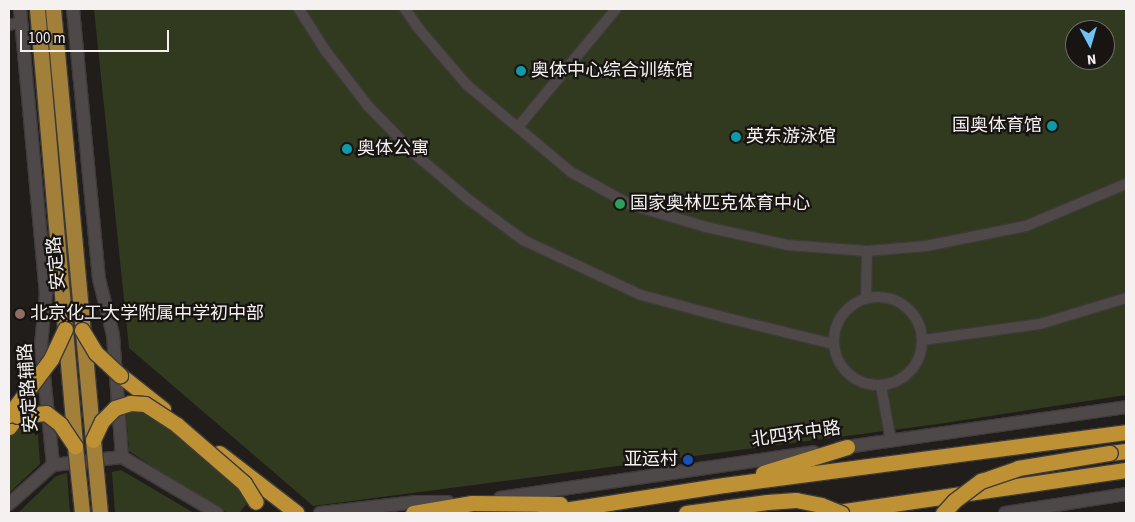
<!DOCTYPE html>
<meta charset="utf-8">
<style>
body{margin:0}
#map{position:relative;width:1135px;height:522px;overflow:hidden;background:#201d1b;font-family:"Source Sans 3","Noto Sans SC",sans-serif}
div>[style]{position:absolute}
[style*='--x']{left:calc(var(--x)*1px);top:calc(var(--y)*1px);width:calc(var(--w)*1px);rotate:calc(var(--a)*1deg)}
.green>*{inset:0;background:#313a1f}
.roads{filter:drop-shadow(1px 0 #3d3a39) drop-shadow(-1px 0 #3d3a39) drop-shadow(0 1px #3d3a39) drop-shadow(0 -1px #3d3a39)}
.minor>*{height:10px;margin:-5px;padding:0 5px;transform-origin:5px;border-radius:5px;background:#4e4948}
.minor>.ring{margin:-5px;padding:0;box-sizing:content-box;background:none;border:10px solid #4e4948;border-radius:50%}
.tertiary>*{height:12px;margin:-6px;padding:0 6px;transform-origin:6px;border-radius:6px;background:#4e4948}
.primary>*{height:15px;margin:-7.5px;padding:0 7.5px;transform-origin:7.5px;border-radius:7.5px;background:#a28039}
.trunk>*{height:15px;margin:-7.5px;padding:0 7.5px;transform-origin:7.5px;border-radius:7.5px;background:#be9234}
.bridges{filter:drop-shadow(1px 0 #3d3a39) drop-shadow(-1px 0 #3d3a39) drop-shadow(0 1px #3d3a39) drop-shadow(0 -1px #3d3a39)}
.primary-bridge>*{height:15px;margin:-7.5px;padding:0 7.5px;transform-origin:7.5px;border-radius:7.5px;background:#a28039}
.trunk-bridge>*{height:15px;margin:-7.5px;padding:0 7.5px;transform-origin:7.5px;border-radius:7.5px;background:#be9234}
.dots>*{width:14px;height:14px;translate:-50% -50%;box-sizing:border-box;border:2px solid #171412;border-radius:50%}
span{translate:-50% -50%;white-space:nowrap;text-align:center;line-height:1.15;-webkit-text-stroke:4.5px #171412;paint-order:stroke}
.poi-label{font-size:18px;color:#f4f1f0}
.left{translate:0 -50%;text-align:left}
.right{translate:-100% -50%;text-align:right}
.street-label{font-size:18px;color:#f4f1f0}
.frame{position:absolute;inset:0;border:10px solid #f4f1f0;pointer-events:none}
.north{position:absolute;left:1065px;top:20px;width:50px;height:50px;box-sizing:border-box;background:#171412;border:1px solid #6f6c6b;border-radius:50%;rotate:174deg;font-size:14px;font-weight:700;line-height:20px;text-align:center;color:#f4f1f0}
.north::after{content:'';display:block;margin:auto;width:18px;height:22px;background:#71c1f5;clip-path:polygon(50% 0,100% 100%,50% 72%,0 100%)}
.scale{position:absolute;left:20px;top:30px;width:149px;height:22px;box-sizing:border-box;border:2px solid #f4f1f0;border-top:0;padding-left:6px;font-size:15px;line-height:18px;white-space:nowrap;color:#f4f1f0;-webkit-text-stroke:4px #171412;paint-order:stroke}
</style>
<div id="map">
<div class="green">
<i style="clip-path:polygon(evenodd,94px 9px,1126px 9px,1126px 395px,938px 424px,313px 506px,129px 348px,94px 9px,1075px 30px,1105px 30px,1105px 60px,1075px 60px,1075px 30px)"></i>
<i style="clip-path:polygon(139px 408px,167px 422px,242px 491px,247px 504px,240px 512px,226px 512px,215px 508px,129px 451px,126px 412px)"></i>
<i style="clip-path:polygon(37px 421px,40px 464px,9px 493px,9px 434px,23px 423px)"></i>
<i style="clip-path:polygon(121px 470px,194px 513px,115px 513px,112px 472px)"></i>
<i style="clip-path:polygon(67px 473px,70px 513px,18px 513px,56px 476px)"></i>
</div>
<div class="roads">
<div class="minor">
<i style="--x:299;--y:9;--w:49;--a:57.6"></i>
<i style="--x:325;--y:50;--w:71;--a:52.5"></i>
<i style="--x:368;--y:106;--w:69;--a:45.6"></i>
<i style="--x:416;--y:155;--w:70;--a:40.3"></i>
<i style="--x:469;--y:200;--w:67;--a:36.5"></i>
<i style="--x:523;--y:240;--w:130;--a:25"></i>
<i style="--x:641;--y:295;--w:89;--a:15"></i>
<i style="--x:727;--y:318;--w:110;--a:13.7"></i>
<i style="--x:405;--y:9;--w:24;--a:55"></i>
<i style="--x:419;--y:29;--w:74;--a:49.4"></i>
<i style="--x:467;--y:85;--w:136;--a:39.9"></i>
<i style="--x:571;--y:172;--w:68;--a:28.8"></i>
<i style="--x:631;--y:205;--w:78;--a:16.3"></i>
<i style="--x:706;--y:227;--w:83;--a:12.5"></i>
<i style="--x:787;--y:245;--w:80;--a:4.3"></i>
<i style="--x:867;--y:251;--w:59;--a:-4.8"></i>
<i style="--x:926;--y:246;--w:102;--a:-11.3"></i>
<i style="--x:1026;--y:226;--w:108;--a:-22.8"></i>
<i style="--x:9;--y:25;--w:12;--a:-14"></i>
<i style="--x:518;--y:127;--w:153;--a:-50.3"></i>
<i class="ring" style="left:834px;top:297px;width:78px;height:78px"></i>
<i style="--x:866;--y:299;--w:48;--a:-88.8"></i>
<i style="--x:923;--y:340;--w:118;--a:-7.8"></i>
<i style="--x:1040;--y:324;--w:90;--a:-16.8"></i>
<i style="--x:881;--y:386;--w:56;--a:79.7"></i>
</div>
<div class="tertiary">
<i style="--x:20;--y:9;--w:285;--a:84.8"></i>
<i style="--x:46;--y:293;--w:53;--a:95.4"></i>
<i style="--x:41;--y:346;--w:120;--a:84.2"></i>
<i style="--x:73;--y:9;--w:271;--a:84.5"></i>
<i style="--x:99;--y:279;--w:58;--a:76"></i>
<i style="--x:113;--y:335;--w:122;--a:85.8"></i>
<i style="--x:839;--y:448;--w:290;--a:-8.1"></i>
<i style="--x:500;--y:498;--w:317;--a:-8.3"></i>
<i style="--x:9;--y:504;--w:59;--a:-41.6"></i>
<i style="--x:53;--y:465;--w:69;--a:-6.6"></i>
<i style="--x:122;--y:457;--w:110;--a:30.5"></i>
<i style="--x:320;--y:513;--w:97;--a:-6.5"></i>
<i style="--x:416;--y:502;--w:32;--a:0"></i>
<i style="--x:1005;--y:513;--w:122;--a:-8.9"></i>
</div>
<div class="primary">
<i style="--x:37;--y:9;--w:439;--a:85"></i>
<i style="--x:53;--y:9;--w:433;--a:84.7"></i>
</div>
<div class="trunk">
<i style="--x:120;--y:375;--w:55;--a:38.3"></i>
<i style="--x:9;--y:427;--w:14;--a:-54"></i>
<i style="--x:219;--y:453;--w:98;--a:37.6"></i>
<i style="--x:1110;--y:453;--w:16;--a:-7"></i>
<i style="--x:763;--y:473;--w:88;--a:-17.2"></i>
<i style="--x:413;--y:513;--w:60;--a:-9.6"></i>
<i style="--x:472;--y:503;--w:88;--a:0.7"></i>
<i style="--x:545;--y:513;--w:181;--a:-8.9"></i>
<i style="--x:724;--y:485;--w:405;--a:-7.5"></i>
<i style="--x:831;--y:513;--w:298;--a:-8.3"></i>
</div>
</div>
<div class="bridges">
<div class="primary-bridge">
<i style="--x:93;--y:440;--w:73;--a:84.5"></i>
<i style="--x:75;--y:446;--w:67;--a:84"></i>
</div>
<div class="trunk-bridge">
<i style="--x:82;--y:330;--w:27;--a:59"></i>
<i style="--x:96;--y:353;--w:33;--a:43"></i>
<i style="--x:9;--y:415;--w:70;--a:-53.1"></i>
<i style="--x:51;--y:359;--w:33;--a:-65"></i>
<i style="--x:17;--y:416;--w:29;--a:-6"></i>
<i style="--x:46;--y:413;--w:18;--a:38"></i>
<i style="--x:60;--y:424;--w:27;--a:56"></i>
<i style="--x:93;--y:440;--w:21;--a:-65"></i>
<i style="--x:102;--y:421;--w:18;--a:-45"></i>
<i style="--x:115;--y:408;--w:16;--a:-18"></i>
<i style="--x:130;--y:403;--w:15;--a:4"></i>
<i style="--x:145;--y:404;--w:38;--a:33"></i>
<i style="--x:177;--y:425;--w:89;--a:40.9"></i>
<i style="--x:244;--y:483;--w:22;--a:58"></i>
<i style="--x:686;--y:513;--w:82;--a:-7.7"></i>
<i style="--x:767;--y:502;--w:29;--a:-4"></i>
<i style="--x:796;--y:500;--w:25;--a:11"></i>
<i style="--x:821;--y:505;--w:22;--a:22"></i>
<i style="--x:943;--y:513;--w:16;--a:-47"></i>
<i style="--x:954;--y:501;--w:34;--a:-37"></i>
<i style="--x:981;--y:481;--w:39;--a:-19"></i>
<i style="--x:1018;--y:468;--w:93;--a:-9.3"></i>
</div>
</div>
<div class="dots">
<i style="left:521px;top:71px;background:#0f9aa8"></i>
<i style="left:1052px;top:126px;background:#0f9aa8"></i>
<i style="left:736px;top:137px;background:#0f9aa8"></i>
<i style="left:347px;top:149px;background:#0f9aa8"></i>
<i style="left:620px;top:204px;background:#2e9e5b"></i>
<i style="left:20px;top:314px;background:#8d6e63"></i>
<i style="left:688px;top:460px;background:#1a4fb4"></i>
</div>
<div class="poi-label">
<span class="left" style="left:531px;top:71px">奥体中心综合训练馆</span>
<span class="right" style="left:1042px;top:126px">国奥体育馆</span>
<span class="left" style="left:746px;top:137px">英东游泳馆</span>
<span class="left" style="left:357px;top:149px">奥体公寓</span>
<span class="left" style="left:630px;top:204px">国家奥林匹克体育中心</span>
<span class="left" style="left:30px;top:314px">北京化工大学附属中学初中部</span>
<span class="right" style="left:678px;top:460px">亚运村</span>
</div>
<div class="street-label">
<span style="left:57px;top:263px;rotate:-95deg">安定路</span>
<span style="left:29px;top:388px;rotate:-94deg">安定路辅路</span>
<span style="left:796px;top:435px;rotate:-8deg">北四环中路</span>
</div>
<div class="frame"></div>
<div class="north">N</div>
<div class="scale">100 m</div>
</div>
